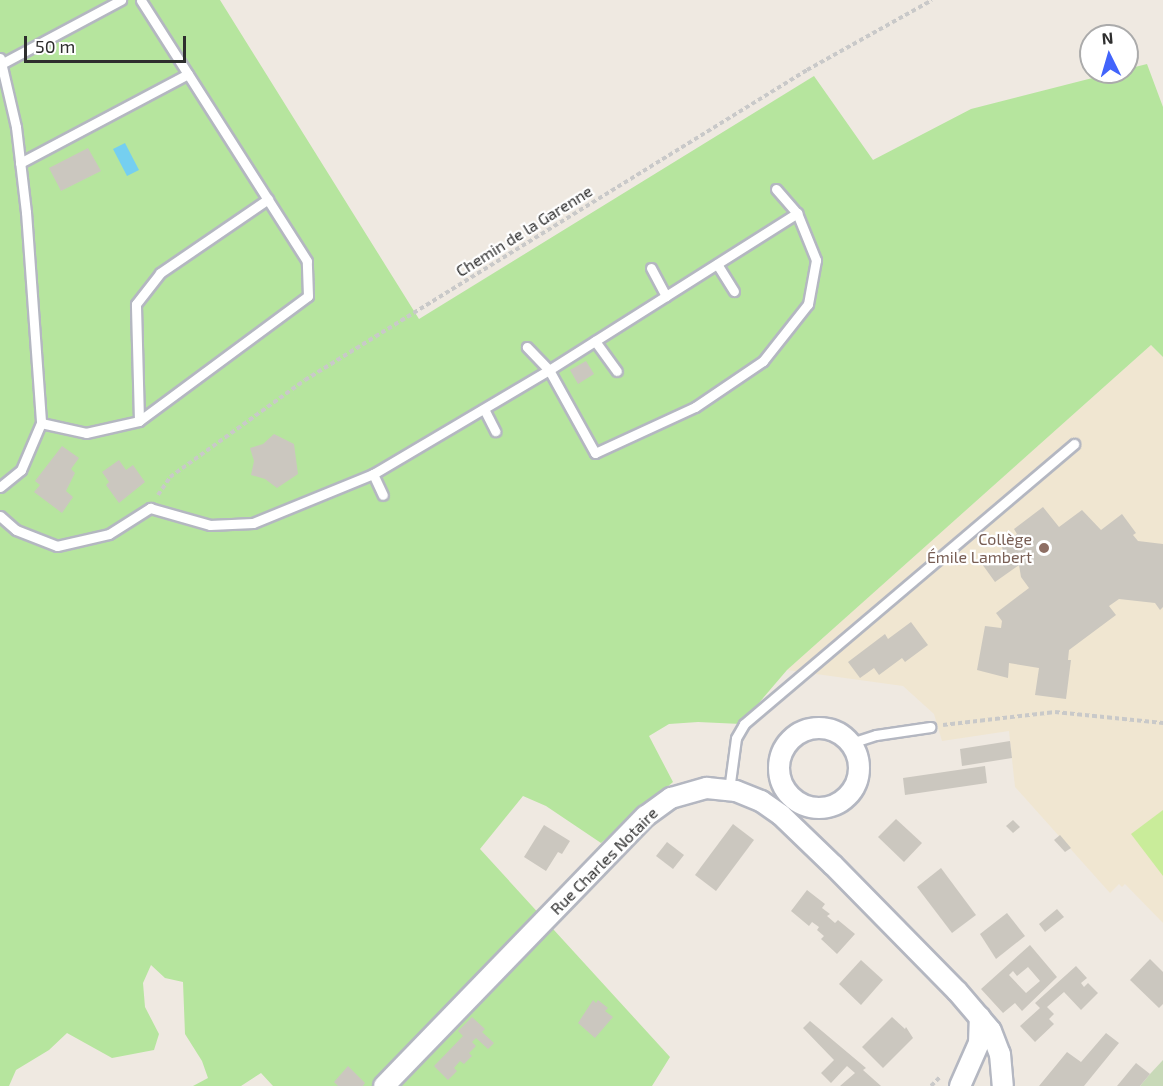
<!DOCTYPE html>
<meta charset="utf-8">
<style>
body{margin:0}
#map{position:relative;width:1163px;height:1086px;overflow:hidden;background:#efe9e1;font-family:"Exo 2",sans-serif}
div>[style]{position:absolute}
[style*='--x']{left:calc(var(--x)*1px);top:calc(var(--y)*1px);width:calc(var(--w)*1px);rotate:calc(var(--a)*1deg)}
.education>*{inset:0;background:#f0e6d1}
.green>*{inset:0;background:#b6e59e}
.cemetery>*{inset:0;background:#c8d9b8}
.pitch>*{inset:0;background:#c9ec9a}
.water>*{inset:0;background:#75cff0}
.building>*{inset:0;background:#cbc7bf}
.path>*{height:4px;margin-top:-2px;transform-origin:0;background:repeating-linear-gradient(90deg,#c9c9c9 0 4.5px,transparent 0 7.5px)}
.roads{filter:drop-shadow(2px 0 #b4b7c1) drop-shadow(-2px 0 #b4b7c1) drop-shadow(0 2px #b4b7c1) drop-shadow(0 -2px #b4b7c1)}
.service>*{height:9px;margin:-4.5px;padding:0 4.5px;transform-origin:4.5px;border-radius:4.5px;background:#fff}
.minor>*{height:20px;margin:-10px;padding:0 10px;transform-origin:10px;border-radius:10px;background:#fff}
.minor>.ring{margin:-10px;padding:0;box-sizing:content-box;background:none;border:20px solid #fff;border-radius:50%}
.dots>*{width:16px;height:16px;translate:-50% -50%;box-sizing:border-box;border:3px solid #fff;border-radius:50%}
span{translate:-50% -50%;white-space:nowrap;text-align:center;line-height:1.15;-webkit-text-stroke:4.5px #fff;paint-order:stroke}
.street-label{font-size:16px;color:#2e2e2e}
.education-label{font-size:16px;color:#785e54}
.right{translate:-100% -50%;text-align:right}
.north{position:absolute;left:1079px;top:24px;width:60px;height:60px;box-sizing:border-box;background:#fff;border:2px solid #ababab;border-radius:50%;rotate:355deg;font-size:16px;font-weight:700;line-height:24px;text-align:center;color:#2e2e2e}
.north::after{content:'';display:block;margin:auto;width:21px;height:27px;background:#4264fb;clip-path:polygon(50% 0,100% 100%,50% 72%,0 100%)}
.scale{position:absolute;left:24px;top:36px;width:162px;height:27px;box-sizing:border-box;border:3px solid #2e2e2e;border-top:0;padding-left:8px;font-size:18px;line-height:21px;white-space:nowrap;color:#2e2e2e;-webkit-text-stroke:4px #fff;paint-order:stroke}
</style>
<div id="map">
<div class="education">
<i style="clip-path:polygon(1151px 345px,1163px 357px,1163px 923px,1125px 884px,1122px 887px,1119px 884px,1110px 893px,1015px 787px,1009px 731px,942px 741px,934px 714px,903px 686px,787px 670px)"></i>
</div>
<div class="green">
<i style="clip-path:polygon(0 0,220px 0,419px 319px,814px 76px,873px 160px,971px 109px,1116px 72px,1127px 72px,1127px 69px,1147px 64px,1163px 107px,1163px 357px,1151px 345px,787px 670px,741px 724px,698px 722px,669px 724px,649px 736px,673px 782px,601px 843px,546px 806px,523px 796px,480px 849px,670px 1057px,652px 1086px,273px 1086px,261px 1073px,241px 1086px,193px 1086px,208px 1078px,202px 1061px,185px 1034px,183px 982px,165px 978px,151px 965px,143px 983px,145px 1007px,159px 1034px,154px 1050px,112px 1058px,67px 1033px,49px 1050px,16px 1070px,9px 1086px,0 1086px)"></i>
</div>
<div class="cemetery">
<i style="clip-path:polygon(1163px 1060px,1163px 1086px,1140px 1086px,1150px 1074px)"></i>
</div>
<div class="pitch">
<i style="clip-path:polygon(1163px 810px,1163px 876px,1131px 834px)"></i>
</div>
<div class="water">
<i style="clip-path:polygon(125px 143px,139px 170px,127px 176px,113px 149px)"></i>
</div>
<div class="building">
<i style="clip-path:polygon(88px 148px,101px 171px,61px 191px,49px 168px)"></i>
<i style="clip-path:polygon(586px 361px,594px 374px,578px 384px,570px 370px)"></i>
<i style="clip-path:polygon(274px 434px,294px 444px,298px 474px,277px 488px,265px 479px,251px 475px,254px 461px,250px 448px,263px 444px)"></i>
<i style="clip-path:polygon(62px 446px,79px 458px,71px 469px,75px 473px,66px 491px,73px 497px,62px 513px,34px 492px,40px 485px,35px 481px)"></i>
<i style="clip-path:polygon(119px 460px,126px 470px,133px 465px,145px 482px,119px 503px,106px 485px,109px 482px,102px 472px)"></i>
<i style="clip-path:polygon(1043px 507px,1059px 527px,1082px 510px,1101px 530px,1122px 514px,1136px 533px,1133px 535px,1138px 541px,1163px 544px,1163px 607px,1160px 610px,1155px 603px,1119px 599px,1109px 606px,1116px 615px,1069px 650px,1068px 660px,1071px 660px,1066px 699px,1035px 695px,1039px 668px,1009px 663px,1008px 678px,977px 670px,985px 626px,1001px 628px,1002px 621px,996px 613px,1029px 588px,1021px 577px,1019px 565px,995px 582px,982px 564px,1003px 555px,1002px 545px,1017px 534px,1014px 529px)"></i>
<i style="clip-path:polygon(911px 622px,928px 645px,905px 662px,902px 658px,879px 675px,874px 668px,860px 678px,848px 662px,885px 634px,888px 639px)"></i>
<i style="clip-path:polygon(1010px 741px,1012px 758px,962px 766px,960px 749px)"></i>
<i style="clip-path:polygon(985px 766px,987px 783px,905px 795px,903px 778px)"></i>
<i style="clip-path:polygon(896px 819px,922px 843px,904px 862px,878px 837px)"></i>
<i style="clip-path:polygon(1013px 820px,1020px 827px,1013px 833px,1006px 826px)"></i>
<i style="clip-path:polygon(733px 824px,754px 840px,716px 891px,695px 875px)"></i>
<i style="clip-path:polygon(544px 825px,570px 841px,562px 854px,558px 852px,546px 871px,524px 857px)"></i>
<i style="clip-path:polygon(1060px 835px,1071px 848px,1065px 852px,1054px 840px)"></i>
<i style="clip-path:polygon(667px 842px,684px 855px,673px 869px,656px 856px)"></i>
<i style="clip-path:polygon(941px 868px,976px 915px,952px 933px,917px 887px)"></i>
<i style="clip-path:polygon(807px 890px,825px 904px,822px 908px,830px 914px,827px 916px,835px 923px,838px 920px,855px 934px,837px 954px,821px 939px,824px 936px,817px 930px,819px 927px,812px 922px,809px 926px,791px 911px)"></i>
<i style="clip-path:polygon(1057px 909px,1064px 917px,1045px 932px,1039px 924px)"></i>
<i style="clip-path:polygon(1007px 913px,1025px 936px,996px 959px,980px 934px)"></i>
<i style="clip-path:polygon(evenodd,1030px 945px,1057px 977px,1022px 1011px,1015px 1003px,1003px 1013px,981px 989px,1030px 945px,1028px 967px,1040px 981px,1026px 993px,1009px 975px,1013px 971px,1017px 976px,1028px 967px)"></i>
<i style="clip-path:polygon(1150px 959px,1163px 972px,1163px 1004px,1159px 1008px,1130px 980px)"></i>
<i style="clip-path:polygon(861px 960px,883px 980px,861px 1005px,839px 984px)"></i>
<i style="clip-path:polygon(1076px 966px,1087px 978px,1081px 983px,1084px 987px,1088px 983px,1098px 993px,1081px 1010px,1064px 992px,1047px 1007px,1054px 1014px,1049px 1019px,1054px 1024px,1035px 1042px,1020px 1026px,1040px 1008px,1035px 1003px)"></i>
<i style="clip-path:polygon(593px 1000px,596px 1003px,598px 1000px,608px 1008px,605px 1011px,613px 1017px,595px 1038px,578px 1023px)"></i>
<i style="clip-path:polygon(472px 1017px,485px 1029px,482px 1032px,494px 1043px,488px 1049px,476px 1038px,472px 1042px,476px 1046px,469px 1053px,472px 1056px,464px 1064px,460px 1061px,454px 1068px,457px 1071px,448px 1080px,434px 1066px,463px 1036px,458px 1031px)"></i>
<i style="clip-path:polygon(892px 1017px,905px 1029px,906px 1027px,913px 1038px,883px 1068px,862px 1047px)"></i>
<i style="clip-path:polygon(810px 1021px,866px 1068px,863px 1070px,881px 1086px,840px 1086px,855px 1073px,847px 1066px,831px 1083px,821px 1073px,834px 1060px,803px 1028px)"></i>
<i style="clip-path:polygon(1106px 1033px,1119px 1043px,1084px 1086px,1039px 1086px,1067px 1052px,1081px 1062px)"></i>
<i style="clip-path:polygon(1136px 1063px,1150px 1074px,1140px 1086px,1117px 1086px)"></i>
<i style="clip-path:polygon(348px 1066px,365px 1083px,363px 1086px,338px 1086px,334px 1082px)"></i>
</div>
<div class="path">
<i style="--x:158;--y:495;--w:22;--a:-56"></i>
<i style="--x:170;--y:477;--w:166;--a:-35.7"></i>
<i style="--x:305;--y:380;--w:590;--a:-31.7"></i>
<i style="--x:807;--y:70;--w:143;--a:-29.2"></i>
<i style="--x:943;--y:725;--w:113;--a:-6.6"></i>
<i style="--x:1055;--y:712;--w:109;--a:5.8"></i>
<i style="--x:931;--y:1086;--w:14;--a:-45"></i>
</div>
<div class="roads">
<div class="service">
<i style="--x:0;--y:58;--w:71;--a:76.9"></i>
<i style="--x:16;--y:127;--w:86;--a:83.3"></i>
<i style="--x:26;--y:212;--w:212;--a:85.9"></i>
<i style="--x:41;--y:423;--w:51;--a:113.1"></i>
<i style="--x:21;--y:470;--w:27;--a:141"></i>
<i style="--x:3;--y:63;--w:134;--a:-28.1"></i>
<i style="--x:20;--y:163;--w:190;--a:-27.9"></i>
<i style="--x:776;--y:189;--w:32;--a:49"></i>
<i style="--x:717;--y:264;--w:32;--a:58"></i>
<i style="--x:651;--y:268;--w:32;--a:62"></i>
<i style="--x:595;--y:341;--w:37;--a:54"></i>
<i style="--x:484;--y:409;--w:25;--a:63"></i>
<i style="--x:139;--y:421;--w:117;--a:-91.5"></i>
<i style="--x:136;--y:304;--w:39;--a:-52"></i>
<i style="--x:160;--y:273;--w:131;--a:-34.4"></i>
<i style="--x:41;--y:423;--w:46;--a:12.5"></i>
<i style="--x:86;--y:433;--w:54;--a:-12.8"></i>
<i style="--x:139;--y:421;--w:210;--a:-36.5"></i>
<i style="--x:308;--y:296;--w:35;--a:-92"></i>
<i style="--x:307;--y:261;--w:309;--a:-122.5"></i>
<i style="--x:373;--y:474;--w:23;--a:65"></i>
<i style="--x:0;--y:516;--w:21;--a:41"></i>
<i style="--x:16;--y:530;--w:44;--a:21.3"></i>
<i style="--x:57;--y:546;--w:53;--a:-13"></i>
<i style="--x:109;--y:534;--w:49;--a:-32.4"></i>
<i style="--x:150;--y:508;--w:62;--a:15.8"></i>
<i style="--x:210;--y:525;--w:43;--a:-2.7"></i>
<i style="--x:253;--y:523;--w:130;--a:-22.2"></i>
<i style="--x:373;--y:474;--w:204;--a:-30.6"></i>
<i style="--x:549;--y:370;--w:294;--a:-32.3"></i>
<i style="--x:797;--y:213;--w:51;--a:68"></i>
<i style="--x:816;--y:260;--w:45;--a:100.3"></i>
<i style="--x:808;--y:304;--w:73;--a:128.3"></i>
<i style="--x:763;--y:361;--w:82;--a:145.9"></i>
<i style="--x:695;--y:407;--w:110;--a:155.3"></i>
<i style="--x:595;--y:453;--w:95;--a:-119"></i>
<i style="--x:549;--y:370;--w:32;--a:-134"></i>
<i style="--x:851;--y:743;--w:26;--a:-18"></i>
<i style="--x:876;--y:735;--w:55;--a:-8.4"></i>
<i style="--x:729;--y:790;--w:52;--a:-82.3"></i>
<i style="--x:736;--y:738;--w:16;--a:-60"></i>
<i style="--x:744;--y:724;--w:433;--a:-40.3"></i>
</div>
<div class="minor">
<i class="ring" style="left:779px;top:728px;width:60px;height:60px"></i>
<i style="--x:384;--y:1086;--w:376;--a:-45.9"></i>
<i style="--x:646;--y:816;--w:31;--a:-36"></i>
<i style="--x:671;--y:798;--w:37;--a:-16"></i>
<i style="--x:707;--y:788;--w:29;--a:6"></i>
<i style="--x:736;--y:791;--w:27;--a:22"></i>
<i style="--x:761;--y:801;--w:24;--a:35"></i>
<i style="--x:781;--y:815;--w:72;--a:43.9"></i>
<i style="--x:833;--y:865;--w:177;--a:45.5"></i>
<i style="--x:957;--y:991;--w:52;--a:49.6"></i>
<i style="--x:991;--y:1031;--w:25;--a:69"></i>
<i style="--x:1000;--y:1054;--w:32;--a:85"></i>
<i style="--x:960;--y:1086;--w:47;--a:-66.2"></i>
<i style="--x:979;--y:1043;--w:26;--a:-88"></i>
</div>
</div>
<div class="dots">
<i style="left:1044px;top:548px;background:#8d6e63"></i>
</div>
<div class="street-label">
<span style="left:524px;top:231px;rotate:-32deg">Chemin de la Garenne</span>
<span style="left:604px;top:861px;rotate:-45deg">Rue Charles Notaire</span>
</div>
<div class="education-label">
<span class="right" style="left:1032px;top:548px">Collège<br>Émile Lambert</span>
</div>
<div class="north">N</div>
<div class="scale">50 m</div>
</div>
